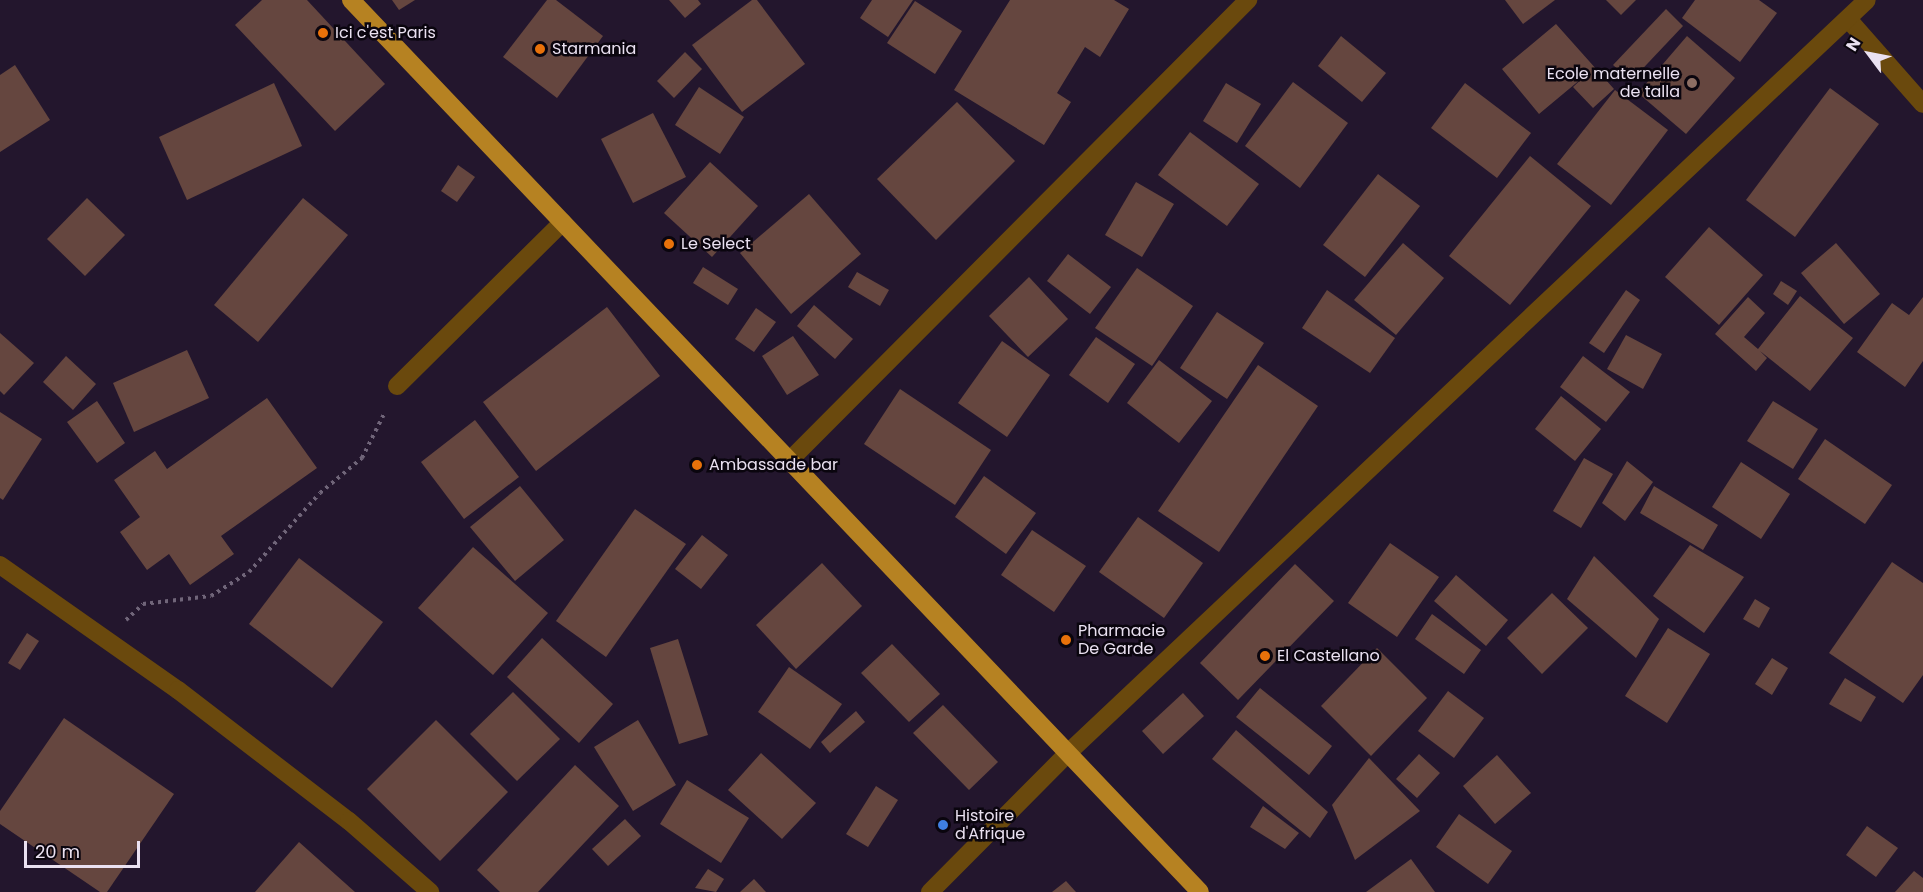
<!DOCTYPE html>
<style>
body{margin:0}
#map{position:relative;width:1923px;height:892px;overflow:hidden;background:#23162d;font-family:Poppins,sans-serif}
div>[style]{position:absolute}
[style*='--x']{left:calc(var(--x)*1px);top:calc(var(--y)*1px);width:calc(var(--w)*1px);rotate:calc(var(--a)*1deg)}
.building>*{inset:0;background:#65463f}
.path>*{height:4px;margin-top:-2px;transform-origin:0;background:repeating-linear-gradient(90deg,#706579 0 3px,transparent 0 7.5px)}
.service>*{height:18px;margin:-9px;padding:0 9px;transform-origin:9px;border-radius:9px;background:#6a490d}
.minor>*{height:18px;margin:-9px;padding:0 9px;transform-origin:9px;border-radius:9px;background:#6a490d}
.tertiary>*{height:18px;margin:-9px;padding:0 9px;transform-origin:9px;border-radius:9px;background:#6a490d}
.trunk>*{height:18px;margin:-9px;padding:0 9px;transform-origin:9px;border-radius:9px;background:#b68222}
.dots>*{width:16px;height:16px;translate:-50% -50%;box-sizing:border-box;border:3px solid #0a050e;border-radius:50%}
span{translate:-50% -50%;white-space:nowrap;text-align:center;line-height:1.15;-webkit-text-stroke:5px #0a050e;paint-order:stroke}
.poi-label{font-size:16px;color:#eae1f1}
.left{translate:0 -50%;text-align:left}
.right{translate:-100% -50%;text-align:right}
.north{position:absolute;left:1839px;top:24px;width:60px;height:60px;-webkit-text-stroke:4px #0a050e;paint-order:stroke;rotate:302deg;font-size:16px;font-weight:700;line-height:24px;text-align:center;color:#eae1f1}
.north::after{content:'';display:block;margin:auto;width:21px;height:27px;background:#eae1f1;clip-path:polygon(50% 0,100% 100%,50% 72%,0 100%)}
.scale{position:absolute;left:24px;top:841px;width:116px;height:27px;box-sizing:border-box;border:3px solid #eae1f1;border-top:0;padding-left:8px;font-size:18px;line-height:21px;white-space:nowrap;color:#eae1f1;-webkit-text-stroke:4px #0a050e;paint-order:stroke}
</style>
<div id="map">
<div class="building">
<i style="clip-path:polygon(262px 0,307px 0,385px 84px,335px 131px,235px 25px)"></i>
<i style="clip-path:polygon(392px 0,415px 0,399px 10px)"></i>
<i style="clip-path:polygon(547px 0,556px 0,603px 36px,557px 98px,503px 57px)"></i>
<i style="clip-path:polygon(669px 0,698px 0,701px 4px,685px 18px)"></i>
<i style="clip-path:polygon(752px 0,757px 0,805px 64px,742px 112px,692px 45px)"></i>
<i style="clip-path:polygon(872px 0,913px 0,888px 37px,860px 18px)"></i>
<i style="clip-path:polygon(1010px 0,1114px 0,1129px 9px,1100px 57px,1085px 47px,1057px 93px,1071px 102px,1044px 145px,954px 90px)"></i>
<i style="clip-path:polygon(1505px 0,1555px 0,1523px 24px)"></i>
<i style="clip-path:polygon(1606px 0,1636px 0,1621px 15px)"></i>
<i style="clip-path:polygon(1695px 0,1759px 0,1777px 13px,1740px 62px,1682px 18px)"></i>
<i style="clip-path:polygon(915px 1px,962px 31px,935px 74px,887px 43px)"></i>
<i style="clip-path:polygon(1666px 9px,1683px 26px,1631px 81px,1613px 65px)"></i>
<i style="clip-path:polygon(1556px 24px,1614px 89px,1593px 108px,1573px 87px,1587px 74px,1539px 114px,1502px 69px)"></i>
<i style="clip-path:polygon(1341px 36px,1386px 73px,1362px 102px,1318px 66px)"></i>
<i style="clip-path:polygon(1687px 36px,1735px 78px,1686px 134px,1638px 93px)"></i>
<i style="clip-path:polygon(685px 52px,702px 69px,674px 98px,657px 81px)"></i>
<i style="clip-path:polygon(15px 65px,50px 120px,0 152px,0 75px)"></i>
<i style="clip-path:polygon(1293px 82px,1348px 123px,1300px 188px,1245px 146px)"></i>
<i style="clip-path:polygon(274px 83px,302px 146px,187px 200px,159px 137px)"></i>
<i style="clip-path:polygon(1226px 83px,1261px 104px,1237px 143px,1203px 121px)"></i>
<i style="clip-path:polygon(1465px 83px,1531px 133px,1497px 178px,1431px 128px)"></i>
<i style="clip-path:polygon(699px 87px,744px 117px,720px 154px,675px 125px)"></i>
<i style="clip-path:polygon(1830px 88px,1879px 124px,1795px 237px,1746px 200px)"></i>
<i style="clip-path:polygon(1615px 90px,1668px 130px,1611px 205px,1557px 164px)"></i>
<i style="clip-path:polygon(957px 102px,1015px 161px,936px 240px,877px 179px)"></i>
<i style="clip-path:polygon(653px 113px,686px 177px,633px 203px,601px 139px)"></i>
<i style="clip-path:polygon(1190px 132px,1259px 184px,1227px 226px,1158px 175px)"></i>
<i style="clip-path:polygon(1530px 156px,1591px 206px,1510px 305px,1449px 256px)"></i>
<i style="clip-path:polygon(710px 162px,758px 206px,712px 257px,664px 213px)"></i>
<i style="clip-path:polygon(458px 165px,475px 177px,457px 202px,441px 191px)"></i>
<i style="clip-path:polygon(1378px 174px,1420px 206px,1365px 277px,1323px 245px)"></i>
<i style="clip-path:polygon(1136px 182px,1174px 204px,1142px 257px,1105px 235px)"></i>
<i style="clip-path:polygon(809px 194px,861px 254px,791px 314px,740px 253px)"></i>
<i style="clip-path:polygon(87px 198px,125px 235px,85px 276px,47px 239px)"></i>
<i style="clip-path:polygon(303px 198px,348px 235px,258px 342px,214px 305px)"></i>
<i style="clip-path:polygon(1709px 227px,1763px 275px,1719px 325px,1665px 277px)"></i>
<i style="clip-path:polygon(1403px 243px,1444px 278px,1396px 335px,1354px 300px)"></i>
<i style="clip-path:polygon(1836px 243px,1880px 294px,1844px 324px,1801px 273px)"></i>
<i style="clip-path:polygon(1068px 254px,1111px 287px,1090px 314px,1047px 281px)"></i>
<i style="clip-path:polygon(703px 267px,738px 289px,728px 305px,693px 283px)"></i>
<i style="clip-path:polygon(1137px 268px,1193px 306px,1152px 366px,1095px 328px)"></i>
<i style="clip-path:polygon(857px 272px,889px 290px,880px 306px,848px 287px)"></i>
<i style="clip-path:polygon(1029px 277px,1068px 319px,1028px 357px,989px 316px)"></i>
<i style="clip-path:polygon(1781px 281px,1797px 291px,1788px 305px,1773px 294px)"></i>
<i style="clip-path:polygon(1327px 290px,1395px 338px,1370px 373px,1302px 328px)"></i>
<i style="clip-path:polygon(1626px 290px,1640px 300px,1604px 353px,1589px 343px)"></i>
<i style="clip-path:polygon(1800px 296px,1853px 338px,1810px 391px,1760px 351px,1767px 358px,1756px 371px,1715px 334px,1748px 297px,1765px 313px,1744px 337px,1758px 349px)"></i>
<i style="clip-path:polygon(1923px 297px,1923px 361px,1905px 387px,1857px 352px,1892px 303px,1909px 315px)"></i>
<i style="clip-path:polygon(814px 305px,853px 339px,835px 359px,797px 326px)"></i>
<i style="clip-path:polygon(607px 307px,660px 376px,536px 471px,483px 402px)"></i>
<i style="clip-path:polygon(756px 308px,776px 322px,754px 352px,735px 339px)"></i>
<i style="clip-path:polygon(1217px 312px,1264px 343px,1227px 399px,1180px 368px)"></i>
<i style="clip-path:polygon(0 333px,34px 363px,4px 395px,0 391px)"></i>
<i style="clip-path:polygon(1626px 335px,1662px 354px,1643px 389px,1607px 369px)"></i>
<i style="clip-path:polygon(793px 336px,819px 375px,787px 395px,762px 356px)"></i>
<i style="clip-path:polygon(1096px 337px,1135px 364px,1108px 403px,1069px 375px)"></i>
<i style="clip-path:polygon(1002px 341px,1050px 375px,1007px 437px,958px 403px)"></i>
<i style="clip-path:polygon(187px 350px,209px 398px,134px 432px,113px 383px)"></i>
<i style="clip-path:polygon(66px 356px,96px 384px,73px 410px,43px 382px)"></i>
<i style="clip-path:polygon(1583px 356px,1630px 392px,1606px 422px,1560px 387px)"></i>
<i style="clip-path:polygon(1159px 360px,1212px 401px,1179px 443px,1127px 403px)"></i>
<i style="clip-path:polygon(1258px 365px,1318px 406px,1219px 552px,1158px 511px)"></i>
<i style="clip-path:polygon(900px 389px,991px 450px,955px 505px,864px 444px)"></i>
<i style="clip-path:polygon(1561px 396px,1601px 429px,1575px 461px,1535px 429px)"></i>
<i style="clip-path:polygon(267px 398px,317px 468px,221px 536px,234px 554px,190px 585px,169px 554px,147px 570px,120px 532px,140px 517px,114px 480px,155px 451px,167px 469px)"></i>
<i style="clip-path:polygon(97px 401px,125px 443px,97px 463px,67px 422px)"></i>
<i style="clip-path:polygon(1773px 401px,1818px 429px,1793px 469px,1747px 441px)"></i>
<i style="clip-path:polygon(0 412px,42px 439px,3px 500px,0 498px)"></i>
<i style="clip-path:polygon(475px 420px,519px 477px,464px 519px,421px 462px)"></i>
<i style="clip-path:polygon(1825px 439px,1892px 485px,1865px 524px,1798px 479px)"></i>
<i style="clip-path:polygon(1584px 458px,1613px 474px,1581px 528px,1553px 511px)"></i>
<i style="clip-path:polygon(1627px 461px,1653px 482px,1625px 521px,1602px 503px)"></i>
<i style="clip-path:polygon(1741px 462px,1790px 494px,1761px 539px,1712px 507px)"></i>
<i style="clip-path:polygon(984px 476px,1036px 513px,1006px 554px,955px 517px)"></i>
<i style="clip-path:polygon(520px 486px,564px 540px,515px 581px,470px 527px)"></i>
<i style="clip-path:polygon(1654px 486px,1718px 525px,1703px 550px,1640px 513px)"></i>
<i style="clip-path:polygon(635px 509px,686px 544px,606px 657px,556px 621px)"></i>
<i style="clip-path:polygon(1138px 517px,1203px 563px,1164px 618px,1099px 572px)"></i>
<i style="clip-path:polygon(1032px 530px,1086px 566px,1054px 612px,1001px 575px)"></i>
<i style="clip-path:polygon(702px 535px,728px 555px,701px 589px,675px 569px)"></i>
<i style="clip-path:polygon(1390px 543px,1439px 577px,1397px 637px,1348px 603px)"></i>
<i style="clip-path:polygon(1690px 545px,1744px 577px,1704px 633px,1653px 596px)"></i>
<i style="clip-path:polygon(473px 547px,548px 613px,493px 675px,418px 608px)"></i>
<i style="clip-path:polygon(1594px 556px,1659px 619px,1636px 658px,1567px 599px)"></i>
<i style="clip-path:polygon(299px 558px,383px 622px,332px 688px,249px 624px)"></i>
<i style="clip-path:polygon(1892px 562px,1923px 583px,1923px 675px,1903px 703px,1829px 653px)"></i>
<i style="clip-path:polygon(822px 563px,862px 606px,796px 669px,756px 625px)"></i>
<i style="clip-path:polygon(1295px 564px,1334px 601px,1238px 700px,1200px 663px)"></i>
<i style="clip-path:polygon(1456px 575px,1508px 620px,1486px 646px,1434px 601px)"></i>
<i style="clip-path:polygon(1552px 593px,1588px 628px,1542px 674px,1507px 638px)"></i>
<i style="clip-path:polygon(1755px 599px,1770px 608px,1759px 628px,1743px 619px)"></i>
<i style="clip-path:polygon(1432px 614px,1481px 650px,1464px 674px,1415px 639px)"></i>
<i style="clip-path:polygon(1668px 628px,1710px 654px,1667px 723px,1625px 696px)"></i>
<i style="clip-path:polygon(27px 633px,39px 641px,20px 670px,8px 663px)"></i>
<i style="clip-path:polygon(542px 638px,613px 704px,579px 743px,507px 677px)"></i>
<i style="clip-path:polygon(678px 639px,708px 735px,679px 744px,650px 648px)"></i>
<i style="clip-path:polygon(892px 644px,940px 694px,909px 722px,861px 673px)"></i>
<i style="clip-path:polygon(1377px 648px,1427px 698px,1371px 756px,1321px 706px)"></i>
<i style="clip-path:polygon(1772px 658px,1788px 668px,1772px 695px,1755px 684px)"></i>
<i style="clip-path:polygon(789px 667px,842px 704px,810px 749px,758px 712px)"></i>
<i style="clip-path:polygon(1845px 678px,1876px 697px,1861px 722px,1829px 704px)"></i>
<i style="clip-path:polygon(1260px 688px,1332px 746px,1309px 775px,1236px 717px)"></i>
<i style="clip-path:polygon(1448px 691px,1484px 718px,1454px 758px,1418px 731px)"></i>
<i style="clip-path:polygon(513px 692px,560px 739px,517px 781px,470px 734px)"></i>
<i style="clip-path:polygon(1183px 693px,1204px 716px,1163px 754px,1142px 731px)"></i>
<i style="clip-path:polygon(943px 705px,998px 762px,969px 790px,913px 733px)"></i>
<i style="clip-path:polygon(856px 711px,865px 722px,830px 753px,821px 742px)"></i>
<i style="clip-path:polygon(64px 718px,174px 794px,107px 892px,100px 892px,0 824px,0 811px)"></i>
<i style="clip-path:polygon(436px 720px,508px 792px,440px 861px,367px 789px)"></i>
<i style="clip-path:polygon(638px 720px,676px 785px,633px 811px,594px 747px)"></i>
<i style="clip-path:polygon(1236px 730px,1328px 812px,1310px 838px,1212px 759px)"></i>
<i style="clip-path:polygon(761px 753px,816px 803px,782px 839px,728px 790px)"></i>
<i style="clip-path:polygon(1419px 754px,1440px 773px,1417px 798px,1396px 779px)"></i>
<i style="clip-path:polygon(1497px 755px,1531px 793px,1495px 824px,1463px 786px)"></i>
<i style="clip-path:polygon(1369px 758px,1420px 811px,1355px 860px,1332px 805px)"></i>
<i style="clip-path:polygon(575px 765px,619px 806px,538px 892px,500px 892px,477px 870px)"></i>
<i style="clip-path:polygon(687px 780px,749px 818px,721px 863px,660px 824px)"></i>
<i style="clip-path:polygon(876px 786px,898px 800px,868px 847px,846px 834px)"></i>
<i style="clip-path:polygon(1263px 806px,1299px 833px,1285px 849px,1250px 827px)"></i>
<i style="clip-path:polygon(1459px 814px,1512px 851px,1488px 884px,1436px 847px)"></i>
<i style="clip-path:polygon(625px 819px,641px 836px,608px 866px,592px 849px)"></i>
<i style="clip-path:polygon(1867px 826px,1898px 848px,1876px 877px,1846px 855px)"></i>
<i style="clip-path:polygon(299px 842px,355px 892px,255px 892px)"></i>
<i style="clip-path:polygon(1411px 859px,1435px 892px,1366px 892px)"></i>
<i style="clip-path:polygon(708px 869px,724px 879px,716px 892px,695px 888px)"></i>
<i style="clip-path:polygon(1914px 871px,1923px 878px,1923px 892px,1895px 892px)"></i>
<i style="clip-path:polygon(754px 879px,766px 892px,740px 892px)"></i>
<i style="clip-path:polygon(1066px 881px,1076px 892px,1052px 892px)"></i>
</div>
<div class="path">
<i style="--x:126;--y:620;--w:23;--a:-43"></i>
<i style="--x:143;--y:604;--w:68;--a:-6.7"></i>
<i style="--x:211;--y:596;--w:45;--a:-32.3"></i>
<i style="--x:249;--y:572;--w:106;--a:-48.1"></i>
<i style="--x:320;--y:493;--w:55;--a:-39.8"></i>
<i style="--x:362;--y:458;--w:51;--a:-63.4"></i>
</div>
<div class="service">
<i style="--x:397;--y:386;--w:233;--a:-44.7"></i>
</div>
<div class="minor">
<i style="--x:1848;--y:19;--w:113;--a:48.6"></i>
<i style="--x:789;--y:461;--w:651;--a:-45.12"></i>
<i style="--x:0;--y:565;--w:218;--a:35.1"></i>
<i style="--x:178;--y:690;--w:215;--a:37.5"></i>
<i style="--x:349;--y:821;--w:108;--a:41.2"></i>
<i style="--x:930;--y:892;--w:197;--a:-45.2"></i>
</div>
<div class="tertiary">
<i style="--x:1069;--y:752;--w:1096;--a:-43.3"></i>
</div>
<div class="trunk">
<i style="--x:351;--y:0;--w:1231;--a:46.41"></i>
</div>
<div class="dots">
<i style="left:323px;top:33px;background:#e8710a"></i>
<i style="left:540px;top:49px;background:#e8710a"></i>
<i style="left:1692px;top:83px;background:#8d6e63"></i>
<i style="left:669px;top:244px;background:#e8710a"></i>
<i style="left:697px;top:465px;background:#e8710a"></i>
<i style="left:1066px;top:640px;background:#e8710a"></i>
<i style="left:1265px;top:656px;background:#e8710a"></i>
<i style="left:943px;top:825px;background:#3f7fe0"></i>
</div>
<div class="poi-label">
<span class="left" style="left:335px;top:33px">Ici c'est Paris</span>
<span class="left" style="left:552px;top:49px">Starmania</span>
<span class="right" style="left:1680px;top:83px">Ecole maternelle<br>de talla</span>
<span class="left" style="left:681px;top:244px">Le Select</span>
<span class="left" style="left:709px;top:465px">Ambassade bar</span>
<span class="left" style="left:1078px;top:640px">Pharmacie<br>De Garde</span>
<span class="left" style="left:1277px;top:656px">El Castellano</span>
<span class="left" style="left:955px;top:825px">Histoire<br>d'Afrique</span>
</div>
<div class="north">N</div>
<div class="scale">20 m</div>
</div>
